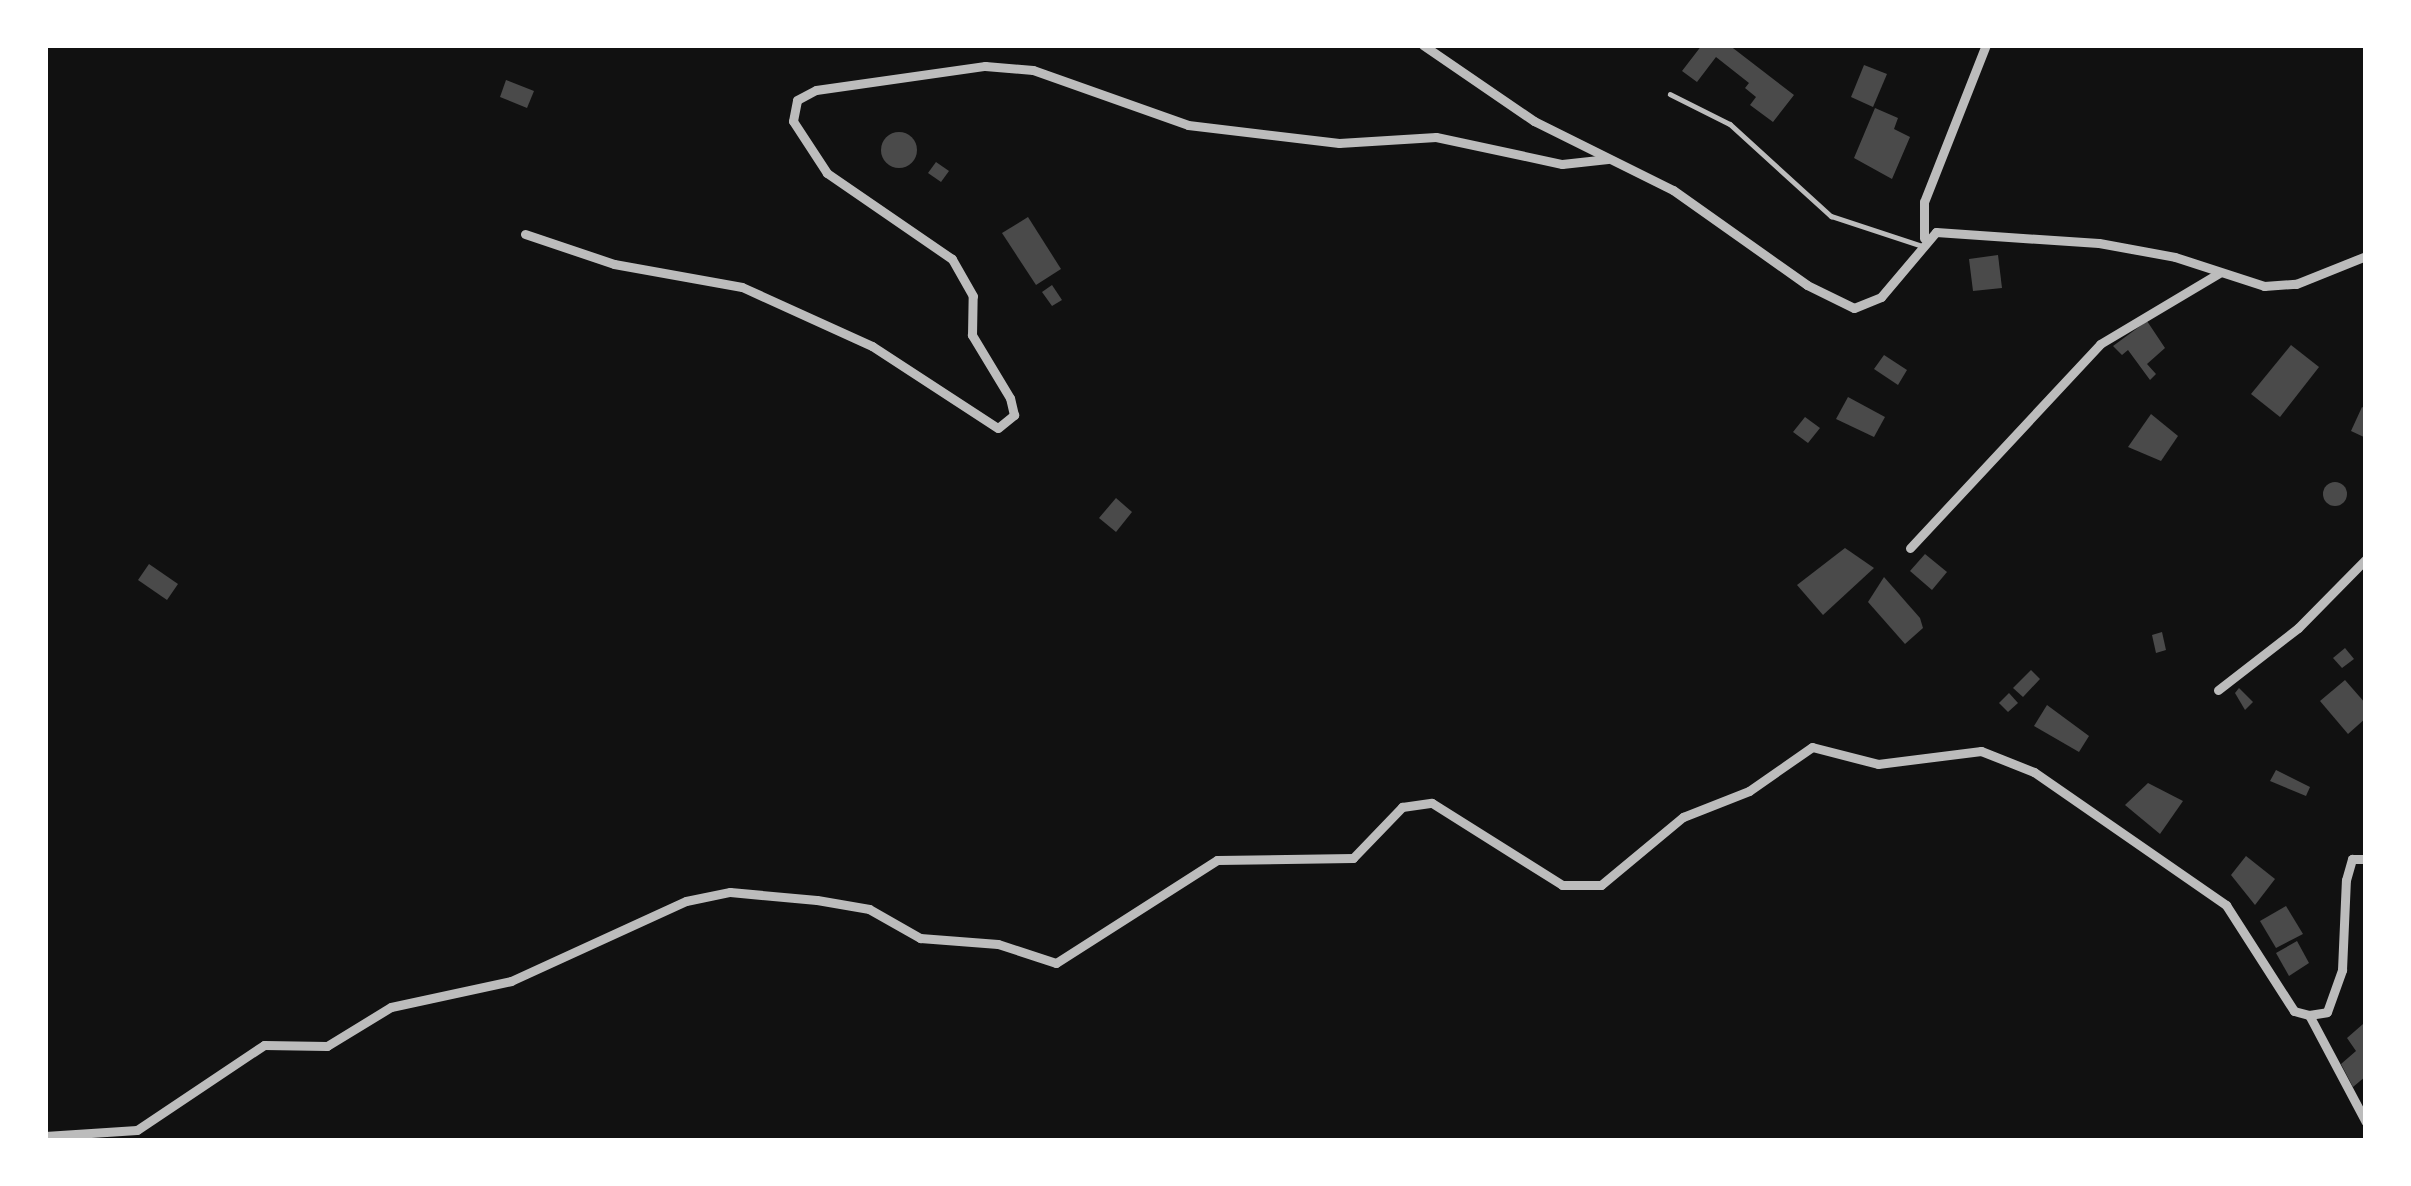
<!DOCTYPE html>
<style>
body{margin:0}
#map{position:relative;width:2411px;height:1186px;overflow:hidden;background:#111;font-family:Raleway,sans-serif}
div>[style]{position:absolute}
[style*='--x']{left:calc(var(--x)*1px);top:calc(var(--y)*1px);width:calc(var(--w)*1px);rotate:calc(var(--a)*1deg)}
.building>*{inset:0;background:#4a4a4a}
.round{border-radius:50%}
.service>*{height:4.5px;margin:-2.25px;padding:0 2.25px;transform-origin:2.25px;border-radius:2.25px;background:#bcbcbc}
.minor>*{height:9px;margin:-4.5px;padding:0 4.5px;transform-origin:4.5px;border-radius:4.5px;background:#bcbcbc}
span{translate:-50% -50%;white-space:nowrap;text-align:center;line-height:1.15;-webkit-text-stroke:12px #fff;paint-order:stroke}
.frame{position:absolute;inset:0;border:48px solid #fff;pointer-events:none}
</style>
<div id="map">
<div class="building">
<i style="clip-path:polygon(1702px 45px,1729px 45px,1794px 95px,1773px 122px,1750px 105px,1756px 97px,1745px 88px,1749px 83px,1716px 57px,1697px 82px,1682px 71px)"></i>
<i style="clip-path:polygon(1864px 65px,1887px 74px,1873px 107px,1851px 97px)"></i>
<i style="clip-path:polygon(506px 80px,534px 91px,527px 108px,500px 97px)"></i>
<i style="clip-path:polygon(1875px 108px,1898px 118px,1894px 129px,1910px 137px,1892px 179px,1854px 158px)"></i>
<i class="round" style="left:881px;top:132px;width:36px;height:36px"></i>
<i style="clip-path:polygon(936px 162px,949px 171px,941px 182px,928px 173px)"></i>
<i style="clip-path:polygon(1028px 217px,1061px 269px,1036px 285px,1002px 233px)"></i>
<i style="clip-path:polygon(1998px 255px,2002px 288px,1973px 291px,1969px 259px)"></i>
<i style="clip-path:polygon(1052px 285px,1062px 300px,1052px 306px,1042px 292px)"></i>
<i style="clip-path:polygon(2147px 321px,2165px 348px,2147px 364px,2156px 374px,2150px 380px,2128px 350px,2122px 355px,2113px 346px)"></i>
<i style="clip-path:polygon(2291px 345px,2319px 367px,2280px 417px,2251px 394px)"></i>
<i style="clip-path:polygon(1884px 355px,1907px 370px,1898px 385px,1874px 369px)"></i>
<i style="clip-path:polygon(1848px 397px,1885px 417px,1874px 437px,1836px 419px)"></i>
<i style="clip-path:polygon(2362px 407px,2366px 409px,2366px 438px,2351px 431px)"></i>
<i style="clip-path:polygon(2151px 414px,2178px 436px,2161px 461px,2128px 447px)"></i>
<i style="clip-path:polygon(1805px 417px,1820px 428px,1808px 443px,1793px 432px)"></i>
<i class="round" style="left:2323px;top:482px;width:24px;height:24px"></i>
<i style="clip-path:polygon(1116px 498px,1132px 512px,1116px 532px,1099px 518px)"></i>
<i style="clip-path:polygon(1845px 548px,1874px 568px,1823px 615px,1797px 585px)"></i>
<i style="clip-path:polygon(1925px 554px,1947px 572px,1932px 590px,1910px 571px)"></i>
<i style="clip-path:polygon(149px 564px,178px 584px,167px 600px,138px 580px)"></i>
<i style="clip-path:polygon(1884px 577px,1920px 618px,1923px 628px,1905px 644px,1868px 602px)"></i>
<i style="clip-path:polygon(2162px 632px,2166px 650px,2156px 653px,2152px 635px)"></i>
<i style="clip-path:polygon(2345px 648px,2354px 659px,2342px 668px,2333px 658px)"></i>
<i style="clip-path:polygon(2031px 670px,2040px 679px,2023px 697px,2013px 688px)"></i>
<i style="clip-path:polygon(2345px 680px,2366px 704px,2366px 718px,2348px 734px,2320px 701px)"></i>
<i style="clip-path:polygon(2239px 688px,2253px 702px,2245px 710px,2235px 693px)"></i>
<i style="clip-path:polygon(2009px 693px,2018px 703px,2008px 712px,1999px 703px)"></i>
<i style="clip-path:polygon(2047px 705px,2089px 736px,2079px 752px,2034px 726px)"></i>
<i style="clip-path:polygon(2276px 770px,2310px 787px,2306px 796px,2270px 781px)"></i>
<i style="clip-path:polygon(2148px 783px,2183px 801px,2160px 834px,2125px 805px)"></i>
<i style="clip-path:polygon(2246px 856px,2275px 879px,2255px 905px,2231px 875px)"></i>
<i style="clip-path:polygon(2286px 906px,2303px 934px,2276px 948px,2260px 921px)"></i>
<i style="clip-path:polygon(2297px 941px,2309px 963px,2289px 976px,2276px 953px)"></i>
<i style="clip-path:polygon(2363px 1024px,2366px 1076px,2353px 1087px,2341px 1064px,2356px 1051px,2347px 1038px)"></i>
</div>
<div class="service">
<i style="--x:1670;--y:94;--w:67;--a:26.6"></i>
<i style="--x:1730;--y:124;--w:137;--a:42.3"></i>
<i style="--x:1831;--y:216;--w:93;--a:18.2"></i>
</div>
<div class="minor">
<i style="--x:1423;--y:45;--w:135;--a:34.4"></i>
<i style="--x:1534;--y:121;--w:155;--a:26.4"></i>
<i style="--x:1673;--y:190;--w:164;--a:35.3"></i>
<i style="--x:1807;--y:285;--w:52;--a:26.1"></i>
<i style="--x:1854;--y:308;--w:29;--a:-22"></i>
<i style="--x:1881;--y:297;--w:85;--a:-49.8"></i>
<i style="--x:1936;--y:232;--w:163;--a:3.9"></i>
<i style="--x:2099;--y:243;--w:77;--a:10.4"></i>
<i style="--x:2175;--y:257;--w:94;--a:18"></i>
<i style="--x:2264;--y:286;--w:32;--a:-4"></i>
<i style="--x:2296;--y:284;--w:75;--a:-21.8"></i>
<i style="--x:525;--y:234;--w:94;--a:18.6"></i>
<i style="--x:614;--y:264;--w:130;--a:10.2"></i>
<i style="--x:742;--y:287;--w:143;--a:24.4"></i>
<i style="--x:872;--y:346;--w:150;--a:33.1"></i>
<i style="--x:998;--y:428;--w:21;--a:-39"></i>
<i style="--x:1014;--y:415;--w:17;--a:-103"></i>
<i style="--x:1010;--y:398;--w:74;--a:-121.1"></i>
<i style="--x:972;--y:335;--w:39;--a:-89"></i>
<i style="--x:973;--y:296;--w:43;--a:-119.6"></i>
<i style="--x:952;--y:259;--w:152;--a:-145.5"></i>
<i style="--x:827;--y:173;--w:62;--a:-123.2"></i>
<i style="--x:793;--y:121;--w:21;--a:-79"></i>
<i style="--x:797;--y:100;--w:21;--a:-28"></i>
<i style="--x:816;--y:90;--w:171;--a:-8.1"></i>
<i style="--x:985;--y:66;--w:48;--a:4.8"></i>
<i style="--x:1033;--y:70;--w:164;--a:19.5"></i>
<i style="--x:1188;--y:125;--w:152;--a:6.8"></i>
<i style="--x:1339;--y:143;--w:97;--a:-3.5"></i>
<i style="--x:1436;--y:137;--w:129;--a:12.1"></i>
<i style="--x:1562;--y:164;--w:46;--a:-6.2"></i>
<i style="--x:1924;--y:238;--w:36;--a:-90"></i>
<i style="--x:1924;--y:202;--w:169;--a:-68.5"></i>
<i style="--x:1910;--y:548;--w:279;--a:-47"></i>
<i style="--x:2100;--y:344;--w:139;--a:-30.8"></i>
<i style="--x:2218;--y:690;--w:101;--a:-37.8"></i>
<i style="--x:2298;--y:628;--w:97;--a:-45.4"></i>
<i style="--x:2309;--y:1015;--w:121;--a:62"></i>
<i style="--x:45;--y:1136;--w:92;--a:-3.7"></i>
<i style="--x:137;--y:1130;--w:153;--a:-33.8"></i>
<i style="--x:264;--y:1045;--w:63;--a:0.9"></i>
<i style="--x:327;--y:1046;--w:75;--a:-31.4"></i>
<i style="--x:391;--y:1007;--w:123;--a:-12.2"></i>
<i style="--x:511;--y:981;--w:192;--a:-24.6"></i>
<i style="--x:686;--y:901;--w:45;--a:-11.6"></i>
<i style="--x:730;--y:892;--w:87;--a:5.3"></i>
<i style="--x:817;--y:900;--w:53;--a:9.8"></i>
<i style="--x:869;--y:909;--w:59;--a:29.6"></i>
<i style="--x:920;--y:938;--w:78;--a:4.4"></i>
<i style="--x:998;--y:944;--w:61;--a:18.1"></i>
<i style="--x:1056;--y:963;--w:191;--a:-32.6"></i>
<i style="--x:1217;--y:860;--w:136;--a:-0.8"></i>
<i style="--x:1353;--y:858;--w:71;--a:-46.1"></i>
<i style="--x:1402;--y:807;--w:30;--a:-8"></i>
<i style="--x:1432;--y:803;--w:154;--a:32.2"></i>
<i style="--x:1562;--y:885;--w:39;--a:0"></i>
<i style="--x:1601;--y:885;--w:107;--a:-39.7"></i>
<i style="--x:1683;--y:817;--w:71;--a:-21.5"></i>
<i style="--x:1749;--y:791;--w:77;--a:-34.9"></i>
<i style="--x:1812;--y:747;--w:68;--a:14.4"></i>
<i style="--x:1878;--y:764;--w:104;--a:-7.2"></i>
<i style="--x:1981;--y:751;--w:57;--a:21.6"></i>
<i style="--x:2034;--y:772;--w:234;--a:34.7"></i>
<i style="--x:2226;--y:905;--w:126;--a:57.3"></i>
<i style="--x:2294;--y:1011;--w:16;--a:15"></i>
<i style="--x:2309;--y:1015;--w:18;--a:-9"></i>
<i style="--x:2327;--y:1012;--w:45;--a:-70.3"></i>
<i style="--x:2342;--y:970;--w:90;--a:-87.5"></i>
<i style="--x:2346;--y:880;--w:22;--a:-74"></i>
<i style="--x:2352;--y:859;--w:14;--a:0"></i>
</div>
<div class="frame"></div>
</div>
